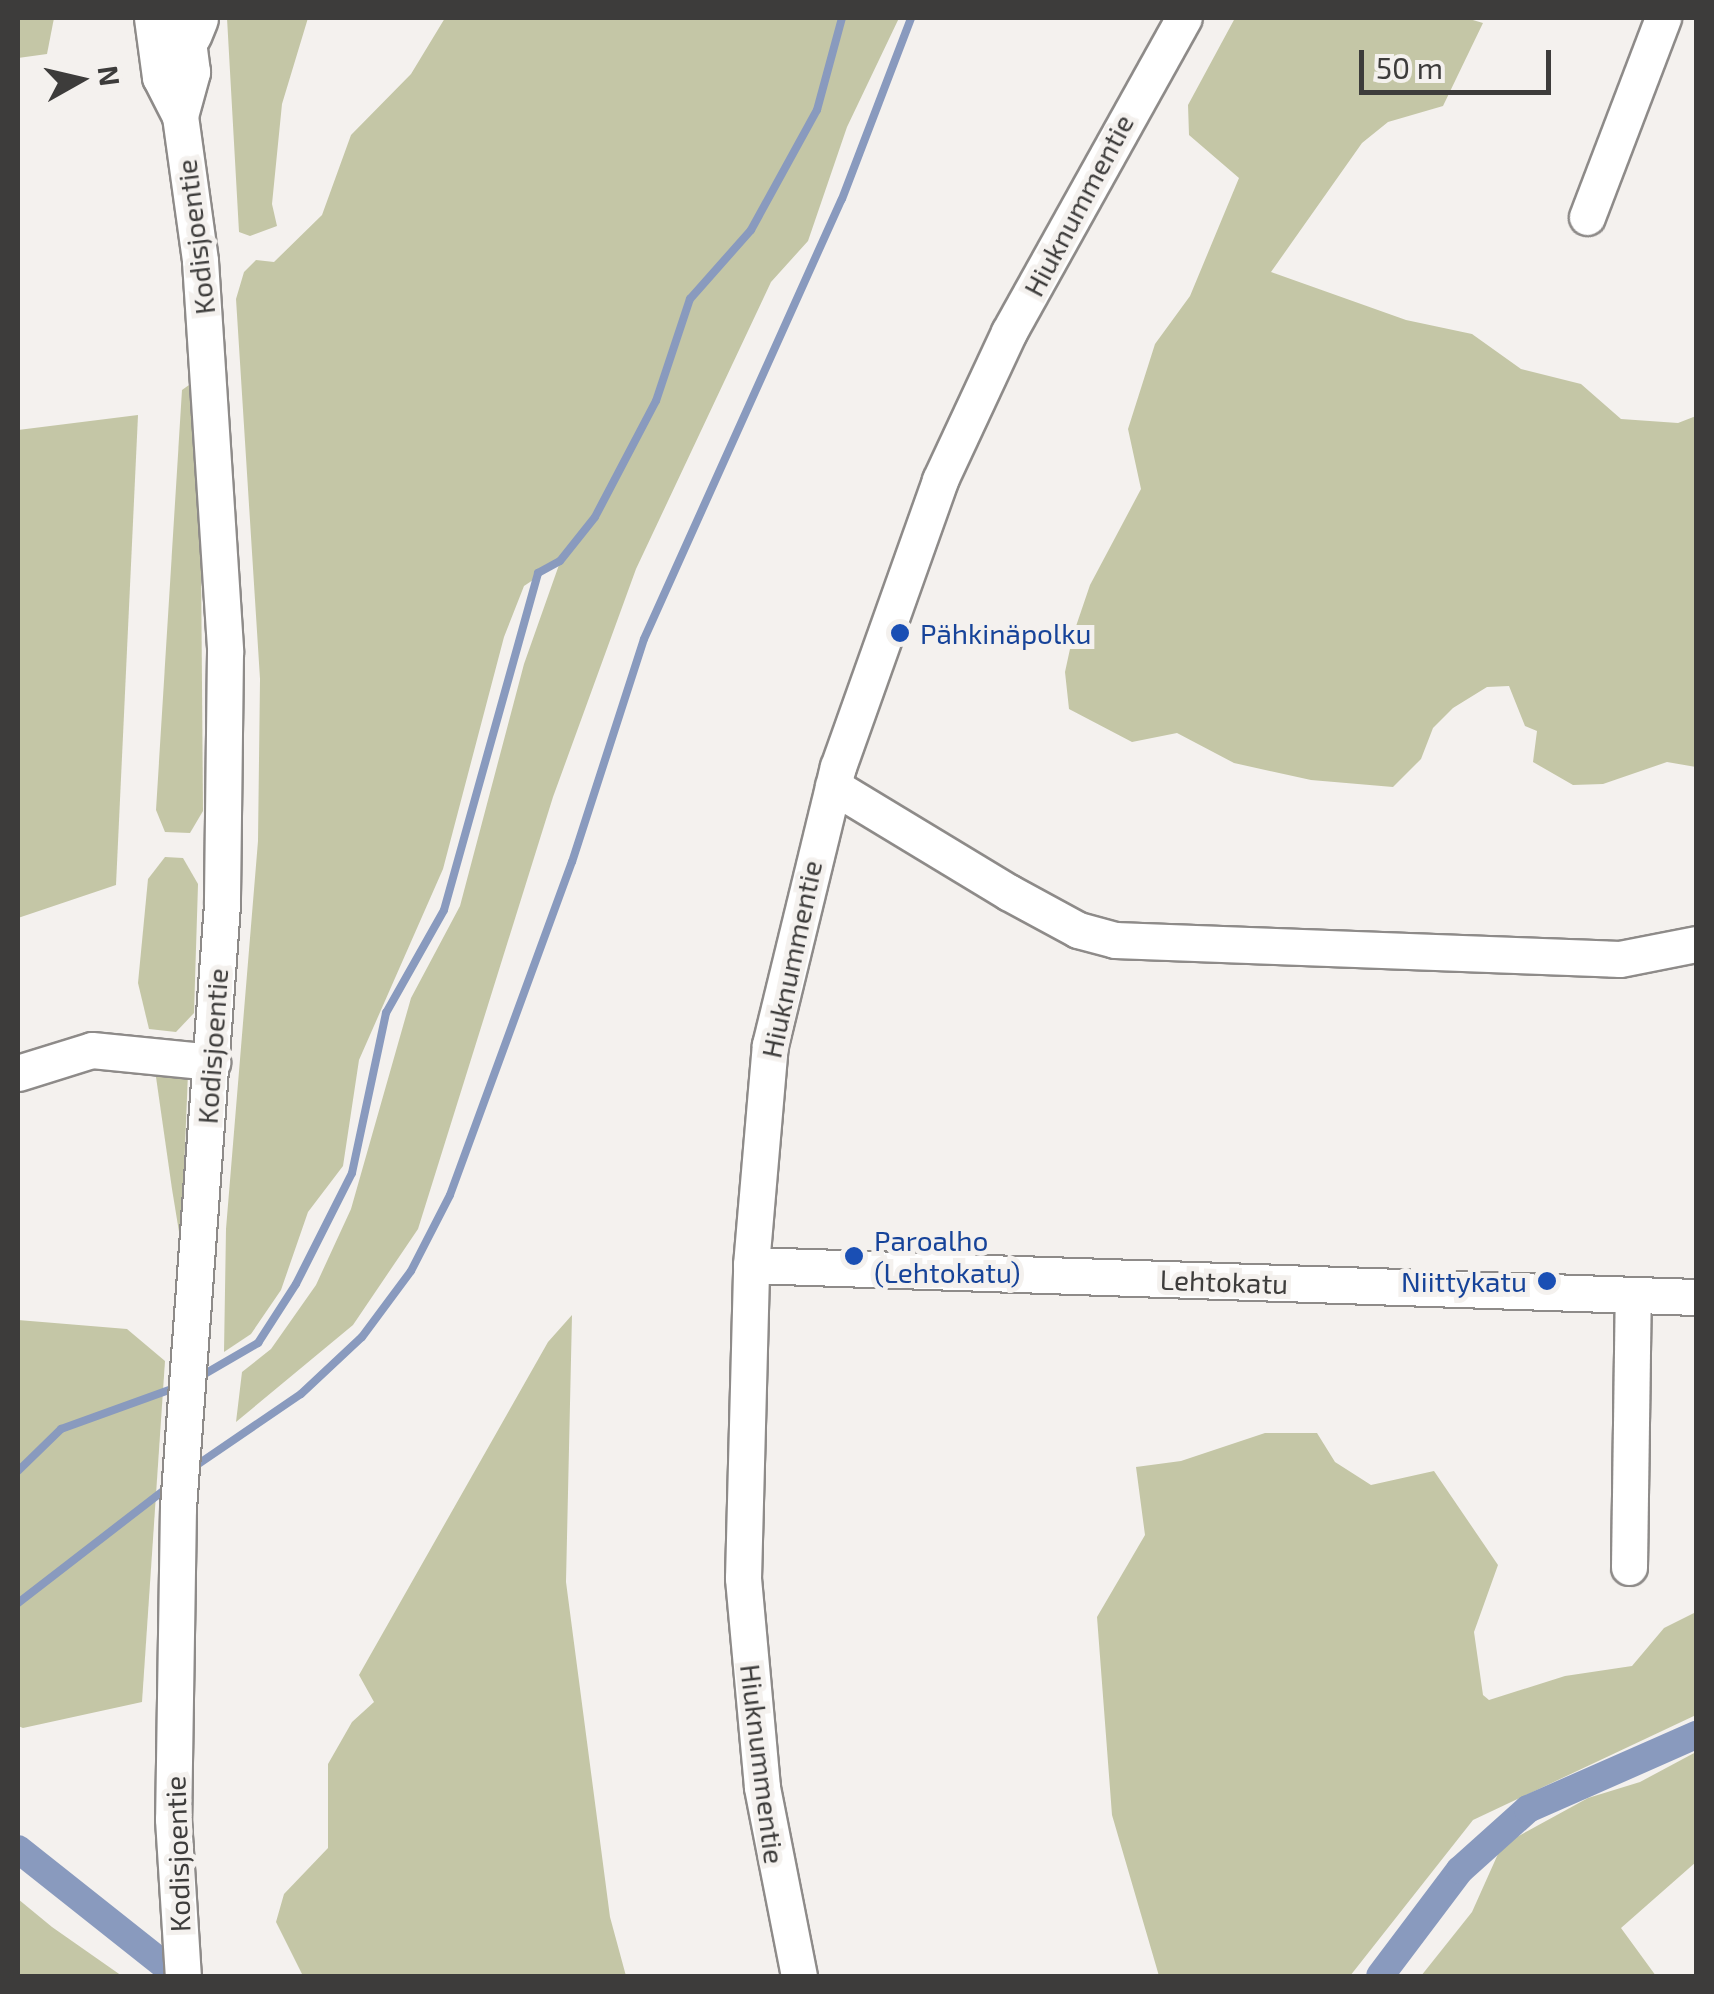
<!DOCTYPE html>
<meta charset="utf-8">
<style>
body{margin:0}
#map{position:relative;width:1714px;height:1994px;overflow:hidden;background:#f4f1ee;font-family:"Exo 2",sans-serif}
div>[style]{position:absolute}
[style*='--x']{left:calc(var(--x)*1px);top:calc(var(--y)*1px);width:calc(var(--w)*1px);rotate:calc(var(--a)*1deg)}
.green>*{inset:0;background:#c4c6a6}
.stream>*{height:8px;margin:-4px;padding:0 4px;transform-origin:4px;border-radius:4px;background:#899abe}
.canal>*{height:28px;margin:-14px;padding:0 14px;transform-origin:14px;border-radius:14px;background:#899abe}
.roads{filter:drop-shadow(2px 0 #8e8b89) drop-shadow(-2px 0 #8e8b89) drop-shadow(0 2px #8e8b89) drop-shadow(0 -2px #8e8b89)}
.minor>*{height:35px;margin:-17.5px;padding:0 17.5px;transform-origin:17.5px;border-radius:17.5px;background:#fff}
.highway>*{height:50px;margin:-25px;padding:0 25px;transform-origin:25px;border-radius:25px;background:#fff}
.dots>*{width:28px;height:28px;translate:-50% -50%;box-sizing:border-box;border:5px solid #f4f1ee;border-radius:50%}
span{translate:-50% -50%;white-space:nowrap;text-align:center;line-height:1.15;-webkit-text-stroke:10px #f4f1ee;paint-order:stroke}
.street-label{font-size:28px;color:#3d3c3b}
.transit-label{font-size:28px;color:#164399}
.left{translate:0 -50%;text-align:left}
.right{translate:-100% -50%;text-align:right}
.frame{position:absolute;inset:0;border:20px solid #3d3c3b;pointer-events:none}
.north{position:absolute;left:30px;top:30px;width:100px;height:100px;-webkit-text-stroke:8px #f4f1ee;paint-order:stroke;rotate:82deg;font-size:28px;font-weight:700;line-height:40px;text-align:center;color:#3d3c3b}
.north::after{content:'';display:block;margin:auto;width:35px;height:45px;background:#3d3c3b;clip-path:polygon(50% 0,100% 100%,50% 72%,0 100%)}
.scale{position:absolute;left:1359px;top:50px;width:192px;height:45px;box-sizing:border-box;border:5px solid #3d3c3b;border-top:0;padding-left:12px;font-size:30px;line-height:35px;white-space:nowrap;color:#3d3c3b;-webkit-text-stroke:8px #f4f1ee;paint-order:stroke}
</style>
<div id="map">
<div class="green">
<i style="clip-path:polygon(18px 18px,54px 18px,47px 54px,18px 58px)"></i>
<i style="clip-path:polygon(227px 18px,308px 18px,282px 104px,272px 204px,277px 226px,250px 236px,239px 232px)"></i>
<i style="clip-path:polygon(445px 18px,899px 18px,847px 127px,808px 241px,771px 282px,636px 569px,553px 797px,418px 1229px,353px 1325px,236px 1422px,242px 1372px,271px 1349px,316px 1285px,351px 1209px,411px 998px,460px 906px,524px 664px,560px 562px,524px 586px,504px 637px,443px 869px,359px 1060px,343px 1166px,308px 1212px,281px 1290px,251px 1334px,224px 1352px,226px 1229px,258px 841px,260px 679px,236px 299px,244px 272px,256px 260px,274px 262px,322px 215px,351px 135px,411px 74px)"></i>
<i style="clip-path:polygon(1235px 18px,1466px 18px,1483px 23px,1443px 106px,1388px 122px,1362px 143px,1271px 272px,1406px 320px,1472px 334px,1521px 369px,1581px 384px,1621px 419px,1678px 423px,1696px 416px,1696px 767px,1667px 762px,1603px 784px,1573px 785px,1533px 762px,1537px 731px,1525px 726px,1509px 686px,1487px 687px,1453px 708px,1433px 728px,1421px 759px,1393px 787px,1311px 780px,1234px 763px,1177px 733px,1132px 742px,1069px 709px,1065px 672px,1073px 635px,1090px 585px,1141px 489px,1128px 429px,1155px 344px,1190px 296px,1239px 178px,1189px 135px,1188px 105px)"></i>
<i style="clip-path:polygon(189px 385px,201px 559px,203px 811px,190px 833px,165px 832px,156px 810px,182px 390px)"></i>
<i style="clip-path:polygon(138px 415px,116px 885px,18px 918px,18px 430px)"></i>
<i style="clip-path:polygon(165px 857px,183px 858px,198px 884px,194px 1013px,176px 1032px,149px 1029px,138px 983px,148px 879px)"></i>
<i style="clip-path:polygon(155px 1070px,188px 1073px,181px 1244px,172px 1189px)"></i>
<i style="clip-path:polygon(572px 1315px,566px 1582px,610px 1917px,626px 1976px,303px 1976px,276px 1922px,284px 1894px,328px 1848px,328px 1764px,352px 1722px,374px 1702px,359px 1675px,548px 1342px)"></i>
<i style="clip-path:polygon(18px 1320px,127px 1329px,165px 1361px,142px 1702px,23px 1728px,18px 1726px)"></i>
<i style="clip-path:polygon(1265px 1433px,1317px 1433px,1335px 1462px,1371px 1485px,1434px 1471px,1498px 1565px,1474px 1632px,1483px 1695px,1489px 1700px,1565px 1676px,1632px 1666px,1664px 1628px,1696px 1612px,1696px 1715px,1473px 1820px,1350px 1976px,1159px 1976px,1112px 1815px,1097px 1617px,1145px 1535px,1136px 1467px,1181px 1461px)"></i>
<i style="clip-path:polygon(1696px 1752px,1696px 1862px,1621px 1928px,1656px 1976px,1421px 1976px,1472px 1912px,1502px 1845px,1588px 1798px,1640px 1782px)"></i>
<i style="clip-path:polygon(18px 1899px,52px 1927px,122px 1976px,18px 1976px)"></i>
</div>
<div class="stream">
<i style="--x:196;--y:1379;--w:72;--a:-30.1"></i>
<i style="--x:258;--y:1343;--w:70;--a:-57.2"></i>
<i style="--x:296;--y:1284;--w:124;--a:-63.2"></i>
<i style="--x:352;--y:1173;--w:164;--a:-78"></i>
<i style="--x:386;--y:1013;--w:118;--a:-60.6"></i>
<i style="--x:444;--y:910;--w:350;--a:-74.4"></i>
<i style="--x:538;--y:573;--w:25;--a:-29"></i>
<i style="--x:560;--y:561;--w:56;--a:-51.5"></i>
<i style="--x:595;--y:517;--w:131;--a:-62.3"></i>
<i style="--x:656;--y:401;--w:108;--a:-71.6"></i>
<i style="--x:690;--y:299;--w:92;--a:-48.5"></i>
<i style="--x:751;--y:230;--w:137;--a:-61.2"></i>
<i style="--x:817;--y:110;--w:95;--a:-74.8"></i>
<i style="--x:191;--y:1469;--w:133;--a:-34.3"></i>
<i style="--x:301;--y:1394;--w:83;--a:-43.1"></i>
<i style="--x:362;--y:1337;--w:82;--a:-53.4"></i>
<i style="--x:411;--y:1271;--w:85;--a:-62.8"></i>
<i style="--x:450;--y:1195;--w:355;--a:-69.9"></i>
<i style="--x:572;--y:862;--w:234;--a:-72.1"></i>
<i style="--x:644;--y:639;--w:482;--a:-65.8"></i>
<i style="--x:842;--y:199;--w:194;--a:-69.1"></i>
<i style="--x:18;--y:1471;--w:60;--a:-44.3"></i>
<i style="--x:61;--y:1429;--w:120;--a:-19.9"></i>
<i style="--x:18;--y:1603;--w:190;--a:-37.7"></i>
</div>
<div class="canal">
<i style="--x:18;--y:1849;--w:204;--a:38.4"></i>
<i style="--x:1380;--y:1976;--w:133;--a:-53"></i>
<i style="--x:1460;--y:1870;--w:91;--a:-41.9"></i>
<i style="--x:1528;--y:1809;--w:184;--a:-23.8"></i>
</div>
<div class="roads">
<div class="minor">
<i style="--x:152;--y:18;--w:60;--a:82.3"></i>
<i style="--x:160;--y:77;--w:44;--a:62.9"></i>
<i style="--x:180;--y:116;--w:146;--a:82.1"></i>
<i style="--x:200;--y:261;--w:392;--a:86.3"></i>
<i style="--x:225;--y:652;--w:252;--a:90.7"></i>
<i style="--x:222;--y:904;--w:605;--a:94.17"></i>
<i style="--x:178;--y:1507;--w:312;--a:90.9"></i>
<i style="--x:173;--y:1819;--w:157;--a:86.4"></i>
<i style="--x:180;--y:116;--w:46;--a:-74.7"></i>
<i style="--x:192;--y:72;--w:54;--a:-97.4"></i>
<i style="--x:1587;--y:217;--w:213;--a:-69.1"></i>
<i style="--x:833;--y:786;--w:205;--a:31.2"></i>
<i style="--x:1008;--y:892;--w:80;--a:28.5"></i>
<i style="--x:1078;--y:930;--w:38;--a:15"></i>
<i style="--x:1115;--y:940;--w:505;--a:2.15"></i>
<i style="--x:1620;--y:959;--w:77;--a:-11.2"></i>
<i style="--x:18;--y:1073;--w:77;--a:-17.3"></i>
<i style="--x:92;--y:1050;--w:121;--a:5.7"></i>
<i style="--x:751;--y:1265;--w:946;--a:1.94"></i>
<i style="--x:1629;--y:1567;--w:271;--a:-89.2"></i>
<i style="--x:799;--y:1976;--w:193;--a:-101.1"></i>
<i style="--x:762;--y:1787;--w:210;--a:-95.2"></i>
<i style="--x:743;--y:1578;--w:313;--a:-88.5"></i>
<i style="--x:751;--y:1265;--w:221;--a:-85.1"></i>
<i style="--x:770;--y:1045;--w:286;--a:-76.3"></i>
<i style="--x:838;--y:767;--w:305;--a:-70.4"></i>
<i style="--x:940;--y:480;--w:163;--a:-65"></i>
<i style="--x:1009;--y:332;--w:359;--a:-60.9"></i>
</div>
<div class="highway">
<i style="--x:187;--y:33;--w:16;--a:-68"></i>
</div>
</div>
<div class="dots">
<i style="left:900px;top:633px;background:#1a4fb4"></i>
<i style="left:854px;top:1256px;background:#1a4fb4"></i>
<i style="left:1547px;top:1281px;background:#1a4fb4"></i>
</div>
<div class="street-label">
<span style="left:1078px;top:205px;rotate:-62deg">Hiuknummentie</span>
<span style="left:195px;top:237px;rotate:-97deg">Kodisjoentie</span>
<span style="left:791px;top:959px;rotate:-78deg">Hiuknummentie</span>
<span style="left:212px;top:1046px;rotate:-86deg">Kodisjoentie</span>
<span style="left:1224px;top:1281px;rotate:2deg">Lehtokatu</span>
<span style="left:763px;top:1764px;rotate:83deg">Hiuknummentie</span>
<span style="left:177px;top:1854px;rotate:-92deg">Kodisjoentie</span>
</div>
<div class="transit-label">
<span class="left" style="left:920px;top:633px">Pähkinäpolku</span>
<span class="left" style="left:874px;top:1256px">Paroalho<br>(Lehtokatu)</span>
<span class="right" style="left:1527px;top:1281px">Niittykatu</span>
</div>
<div class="frame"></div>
<div class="north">N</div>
<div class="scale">50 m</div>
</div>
